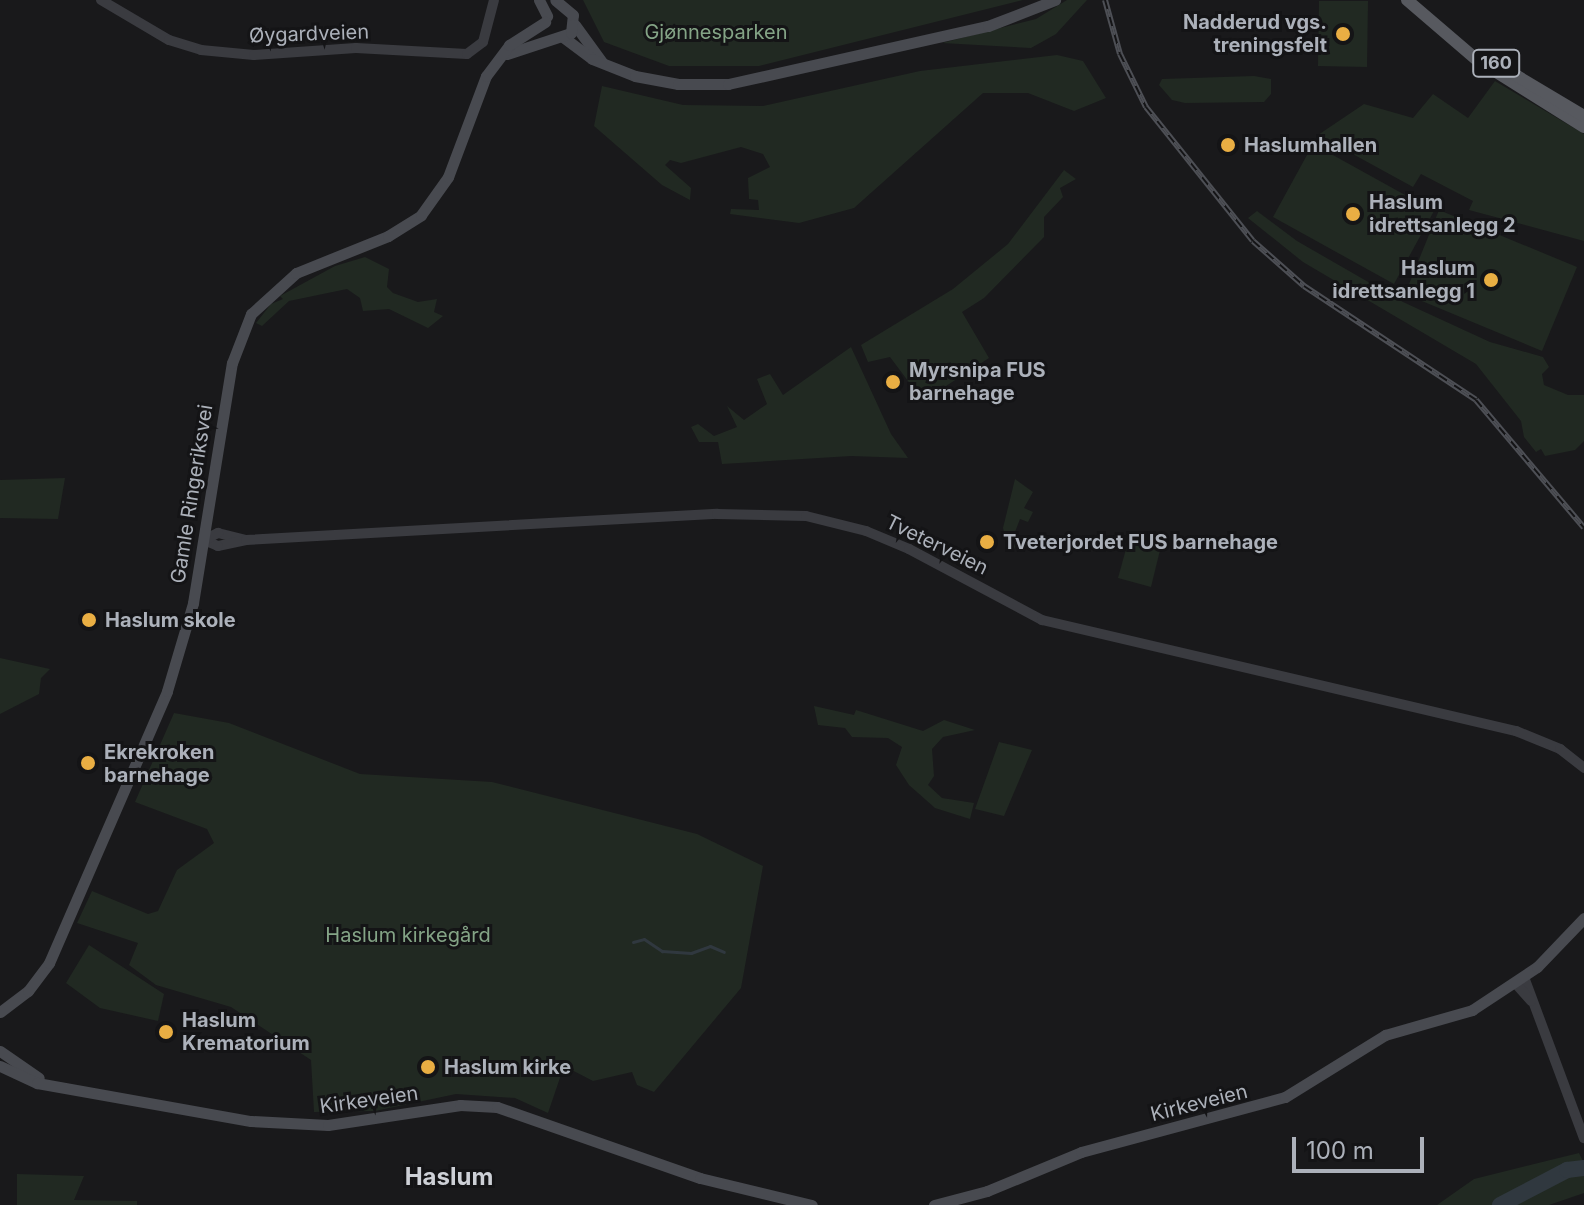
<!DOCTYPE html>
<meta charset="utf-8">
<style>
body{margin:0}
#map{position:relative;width:1584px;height:1205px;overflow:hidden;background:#19191b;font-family:Inter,sans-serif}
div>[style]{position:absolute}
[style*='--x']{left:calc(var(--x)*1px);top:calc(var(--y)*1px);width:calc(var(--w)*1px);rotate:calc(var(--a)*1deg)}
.green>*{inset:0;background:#212922}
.stream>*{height:3px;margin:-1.5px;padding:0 1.5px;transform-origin:1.5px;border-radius:1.5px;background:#30383f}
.river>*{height:16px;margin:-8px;padding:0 8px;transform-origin:8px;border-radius:8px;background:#30383f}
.tertiary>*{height:10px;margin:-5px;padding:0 5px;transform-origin:5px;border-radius:5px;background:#3a3b40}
.secondary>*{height:11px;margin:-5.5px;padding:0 5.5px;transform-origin:5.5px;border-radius:5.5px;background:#484a50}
.primary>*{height:12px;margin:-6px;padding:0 6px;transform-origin:6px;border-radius:6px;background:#57595f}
.rail>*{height:6px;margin-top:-3px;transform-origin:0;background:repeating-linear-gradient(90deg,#141416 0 9px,#4d4f55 0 18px);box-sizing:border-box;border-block:2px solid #4d4f55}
.dots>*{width:22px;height:22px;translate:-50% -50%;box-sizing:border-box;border:4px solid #141416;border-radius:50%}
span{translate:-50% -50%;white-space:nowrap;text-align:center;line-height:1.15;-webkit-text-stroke:6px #141416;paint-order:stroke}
.shield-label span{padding:2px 6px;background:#141416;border:2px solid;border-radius:6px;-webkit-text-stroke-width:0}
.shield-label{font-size:18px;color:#acb1ba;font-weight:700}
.poi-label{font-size:20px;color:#acb1ba;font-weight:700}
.right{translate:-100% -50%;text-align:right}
.left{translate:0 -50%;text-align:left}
.park-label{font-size:20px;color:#84a486}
.street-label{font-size:20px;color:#acb1ba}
.quarter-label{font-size:24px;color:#cdd0d6;font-weight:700}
.scale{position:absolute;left:1292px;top:1137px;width:132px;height:36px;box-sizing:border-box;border:4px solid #acb1ba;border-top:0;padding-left:10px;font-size:24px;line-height:28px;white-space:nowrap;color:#acb1ba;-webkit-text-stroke:6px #141416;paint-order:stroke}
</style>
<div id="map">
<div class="green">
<i style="clip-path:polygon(583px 0,1023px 0,759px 66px,669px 66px,604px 42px)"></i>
<i style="clip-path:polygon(1067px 0,1087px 0,1056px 34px,1031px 48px,942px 43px,1036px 19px)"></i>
<i style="clip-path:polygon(1319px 1px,1368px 1px,1367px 67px,1318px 66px)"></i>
<i style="clip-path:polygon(1057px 55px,1083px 61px,1106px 98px,1074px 111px,1028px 93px,983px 93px,854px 208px,799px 223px,730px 214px,731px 209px,759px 210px,758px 200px,749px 199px,748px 178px,770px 167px,763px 154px,741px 147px,681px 163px,670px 160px,665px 165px,691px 188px,690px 200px,662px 185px,594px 126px,602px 86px,683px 105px,763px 106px,920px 71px)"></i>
<i style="clip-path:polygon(1254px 76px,1271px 79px,1271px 94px,1264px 102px,1185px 103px,1172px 100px,1159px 85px,1162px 79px)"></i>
<i style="clip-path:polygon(1495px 81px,1584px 134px,1584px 241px,1469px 210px,1473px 201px,1421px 174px,1413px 187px,1318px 135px,1364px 104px,1413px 118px,1433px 94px,1468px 118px)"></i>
<i style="clip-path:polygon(1313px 144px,1434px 211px,1394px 284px,1273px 217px)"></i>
<i style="clip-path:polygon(1064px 170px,1076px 179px,1060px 188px,1063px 197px,1044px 217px,1044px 237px,984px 298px,962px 312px,989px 358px,923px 401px,890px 357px,868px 362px,861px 345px,953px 289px,1008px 244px)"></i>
<i style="clip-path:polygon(1439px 210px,1577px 267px,1542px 351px,1405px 294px)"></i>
<i style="clip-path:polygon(1257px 211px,1297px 241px,1403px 302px,1490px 342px,1543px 357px,1549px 367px,1542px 374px,1544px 385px,1568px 395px,1584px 395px,1584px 441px,1575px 450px,1545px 456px,1541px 449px,1536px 452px,1524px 437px,1521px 421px,1476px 364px,1303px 262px,1248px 218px)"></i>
<i style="clip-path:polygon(365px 257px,389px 269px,387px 287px,393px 293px,418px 302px,437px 299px,434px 312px,443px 316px,428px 328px,389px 309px,363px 311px,360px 298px,347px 289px,289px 301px,262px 326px,256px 323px,271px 304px,283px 299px,280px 296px,335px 266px)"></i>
<i style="clip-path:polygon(851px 347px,891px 434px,908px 458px,851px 456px,722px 464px,718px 442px,699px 442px,691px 427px,698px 424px,714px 436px,737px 427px,727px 406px,744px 420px,767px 404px,757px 379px,770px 374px,783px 395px)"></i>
<i style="clip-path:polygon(65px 478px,58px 519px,0 518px,0 480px)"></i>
<i style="clip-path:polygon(1015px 479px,1033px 492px,1024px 508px,1033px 512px,1028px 522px,1020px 519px,1015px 532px,1021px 539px,1014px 549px,1008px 548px,1003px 528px)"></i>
<i style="clip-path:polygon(1131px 531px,1163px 538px,1151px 587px,1118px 578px)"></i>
<i style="clip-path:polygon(0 658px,50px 669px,41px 678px,39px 694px,0 714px)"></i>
<i style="clip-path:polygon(814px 706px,854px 715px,856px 710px,923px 731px,944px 720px,975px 730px,943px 737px,932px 749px,934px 776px,928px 785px,942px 798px,974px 803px,970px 819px,935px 808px,909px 785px,896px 765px,902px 747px,888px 738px,852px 737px,845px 728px,818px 725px)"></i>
<i style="clip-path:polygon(174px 713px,229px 723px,360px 774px,492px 782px,697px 834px,763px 866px,741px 988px,654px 1092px,637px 1085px,632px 1072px,593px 1081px,564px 1066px,548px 1113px,515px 1098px,456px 1094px,375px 1111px,314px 1112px,311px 1060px,231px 1007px,156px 985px,129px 965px,138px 943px,77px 923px,92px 891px,148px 914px,158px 911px,177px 870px,214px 843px,207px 829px,135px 802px)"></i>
<i style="clip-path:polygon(999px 742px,1032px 750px,1004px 816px,975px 809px)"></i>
<i style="clip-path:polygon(89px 945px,164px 994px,158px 1021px,100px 1008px,66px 983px)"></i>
<i style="clip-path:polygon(1579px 1153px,1584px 1163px,1569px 1162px,1554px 1171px,1559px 1180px,1584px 1171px,1584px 1193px,1549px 1205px,1437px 1205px,1474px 1179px)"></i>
<i style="clip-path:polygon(17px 1174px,84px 1176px,74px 1200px,137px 1201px,137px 1205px,17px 1205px)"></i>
</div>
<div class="stream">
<i style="--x:633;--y:942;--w:11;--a:-15"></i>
<i style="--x:644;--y:939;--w:22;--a:34"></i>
<i style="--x:662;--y:951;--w:29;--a:4"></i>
<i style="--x:691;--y:953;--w:20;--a:-20"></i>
<i style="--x:710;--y:946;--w:15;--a:23"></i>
</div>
<div class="river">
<i style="--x:1500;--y:1205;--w:76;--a:-27.6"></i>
<i style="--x:1567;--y:1170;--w:17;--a:-7"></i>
</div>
<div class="tertiary">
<i style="--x:101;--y:0;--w:79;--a:30.5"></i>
<i style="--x:169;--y:40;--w:34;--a:17"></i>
<i style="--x:201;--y:50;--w:53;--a:5.4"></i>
<i style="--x:254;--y:55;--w:102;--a:-3.9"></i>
<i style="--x:356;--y:48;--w:111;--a:3.1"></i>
<i style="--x:467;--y:54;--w:20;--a:-37"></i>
<i style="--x:483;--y:42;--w:43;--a:-75.3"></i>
<i style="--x:218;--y:533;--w:29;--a:14"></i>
<i style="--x:246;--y:540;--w:29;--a:168"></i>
<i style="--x:218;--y:546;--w:15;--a:-157"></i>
<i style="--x:204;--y:540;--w:16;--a:-27"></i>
<i style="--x:246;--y:540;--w:472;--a:-3.2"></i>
<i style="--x:717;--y:514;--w:89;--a:1.3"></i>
<i style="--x:806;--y:516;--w:62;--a:14"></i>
<i style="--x:866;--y:531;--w:47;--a:22.7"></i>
<i style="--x:909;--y:549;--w:151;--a:28.1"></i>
<i style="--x:1042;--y:620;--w:487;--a:13.2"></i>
<i style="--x:1516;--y:731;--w:48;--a:22.2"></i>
<i style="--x:1560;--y:749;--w:31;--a:38"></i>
<i style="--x:1524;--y:977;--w:172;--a:69.6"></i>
<i style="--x:1515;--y:983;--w:24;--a:48"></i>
</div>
<div class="secondary">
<i style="--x:539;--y:0;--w:18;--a:63"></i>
<i style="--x:575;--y:25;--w:46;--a:53.9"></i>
<i style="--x:563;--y:37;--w:36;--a:37"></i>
<i style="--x:592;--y:59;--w:46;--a:21.6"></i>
<i style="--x:635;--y:76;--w:44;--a:10.5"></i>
<i style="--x:678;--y:84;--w:50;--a:0"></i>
<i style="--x:728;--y:84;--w:266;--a:-12.6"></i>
<i style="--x:988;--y:26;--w:72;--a:-21.2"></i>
<i style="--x:507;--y:54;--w:67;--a:-18.2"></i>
<i style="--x:571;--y:33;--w:18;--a:-84"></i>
<i style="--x:573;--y:15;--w:23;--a:-140"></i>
<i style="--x:0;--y:1012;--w:35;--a:-37"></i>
<i style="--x:28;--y:991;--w:35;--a:-53"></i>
<i style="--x:49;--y:963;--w:296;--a:-66.5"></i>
<i style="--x:167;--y:691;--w:92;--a:-73.5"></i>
<i style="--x:193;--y:603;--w:243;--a:-80.8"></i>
<i style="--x:232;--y:363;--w:53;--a:-68.8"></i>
<i style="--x:251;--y:314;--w:61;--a:-42.3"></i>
<i style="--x:296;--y:273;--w:99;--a:-21.9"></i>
<i style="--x:388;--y:236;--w:39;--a:-32"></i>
<i style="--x:421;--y:215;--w:47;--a:-54.6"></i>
<i style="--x:448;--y:177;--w:108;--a:-69.4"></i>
<i style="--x:486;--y:76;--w:39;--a:-53"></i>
<i style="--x:509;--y:45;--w:43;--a:-32.6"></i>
<i style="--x:0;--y:1051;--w:47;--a:34.7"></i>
<i style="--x:0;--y:1066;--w:41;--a:24.7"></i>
<i style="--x:37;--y:1083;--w:217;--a:10.1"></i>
<i style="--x:251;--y:1121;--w:77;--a:3"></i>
<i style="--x:328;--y:1125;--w:134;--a:-8.6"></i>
<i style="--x:460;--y:1105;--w:37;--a:3"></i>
<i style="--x:497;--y:1107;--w:215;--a:19.3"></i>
<i style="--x:700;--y:1178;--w:115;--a:13.6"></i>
<i style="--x:934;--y:1205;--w:55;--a:-14.8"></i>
<i style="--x:987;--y:1191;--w:102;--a:-22.5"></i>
<i style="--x:1081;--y:1152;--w:211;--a:-15.1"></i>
<i style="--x:1285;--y:1097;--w:118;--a:-31.8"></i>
<i style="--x:1385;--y:1035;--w:91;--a:-16"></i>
<i style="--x:1472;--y:1010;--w:78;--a:-33.5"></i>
<i style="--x:1537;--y:967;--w:68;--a:-46.2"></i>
</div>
<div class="primary">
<i style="--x:1407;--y:0;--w:92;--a:40.6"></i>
<i style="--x:1477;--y:60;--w:126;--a:32.1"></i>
<i style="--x:1487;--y:58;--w:113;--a:30.9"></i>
</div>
<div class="rail">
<i style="--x:1105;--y:0;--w:56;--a:74.5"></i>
<i style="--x:1120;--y:54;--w:59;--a:63.9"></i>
<i style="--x:1146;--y:107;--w:171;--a:51.4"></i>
<i style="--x:1253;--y:241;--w:68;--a:41.4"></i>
<i style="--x:1304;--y:286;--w:206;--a:33.5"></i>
<i style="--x:1476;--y:400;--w:167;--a:49.8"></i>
</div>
<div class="dots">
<i style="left:1343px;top:34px;background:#e9ae43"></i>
<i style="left:1228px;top:145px;background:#e9ae43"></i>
<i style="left:1353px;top:214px;background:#e9ae43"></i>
<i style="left:1491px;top:280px;background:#e9ae43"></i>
<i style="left:893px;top:382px;background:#e9ae43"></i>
<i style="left:987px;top:542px;background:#e9ae43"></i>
<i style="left:89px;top:620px;background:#e9ae43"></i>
<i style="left:88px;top:763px;background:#e9ae43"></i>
<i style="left:166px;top:1032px;background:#e9ae43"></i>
<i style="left:428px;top:1067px;background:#e9ae43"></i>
</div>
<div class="shield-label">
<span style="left:1496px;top:63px">160</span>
</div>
<div class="poi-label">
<span class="right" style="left:1327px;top:34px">Nadderud vgs.<br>treningsfelt</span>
<span class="left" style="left:1244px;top:145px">Haslumhallen</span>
<span class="left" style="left:1369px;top:214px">Haslum<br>idrettsanlegg 2</span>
<span class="right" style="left:1475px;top:280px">Haslum<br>idrettsanlegg 1</span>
<span class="left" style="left:909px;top:382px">Myrsnipa FUS<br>barnehage</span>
<span class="left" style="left:1003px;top:542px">Tveterjordet FUS barnehage</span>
<span class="left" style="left:105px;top:620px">Haslum skole</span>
<span class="left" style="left:104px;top:764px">Ekrekroken<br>barnehage</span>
<span class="left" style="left:182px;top:1032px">Haslum<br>Krematorium</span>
<span class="left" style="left:444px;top:1067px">Haslum kirke</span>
</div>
<div class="park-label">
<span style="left:716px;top:32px">Gjønnesparken</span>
<span style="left:408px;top:935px">Haslum kirkegård</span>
</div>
<div class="street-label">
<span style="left:309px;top:34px;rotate:-2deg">Øygardveien</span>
<span style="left:192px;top:494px;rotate:-81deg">Gamle Ringeriksvei</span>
<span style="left:937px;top:545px;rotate:26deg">Tveterveien</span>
<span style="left:369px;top:1100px;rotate:-8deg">Kirkeveien</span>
<span style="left:1199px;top:1103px;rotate:-14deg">Kirkeveien</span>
</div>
<div class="quarter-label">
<span style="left:449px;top:1177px">Haslum</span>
</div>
<div class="scale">100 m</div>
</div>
